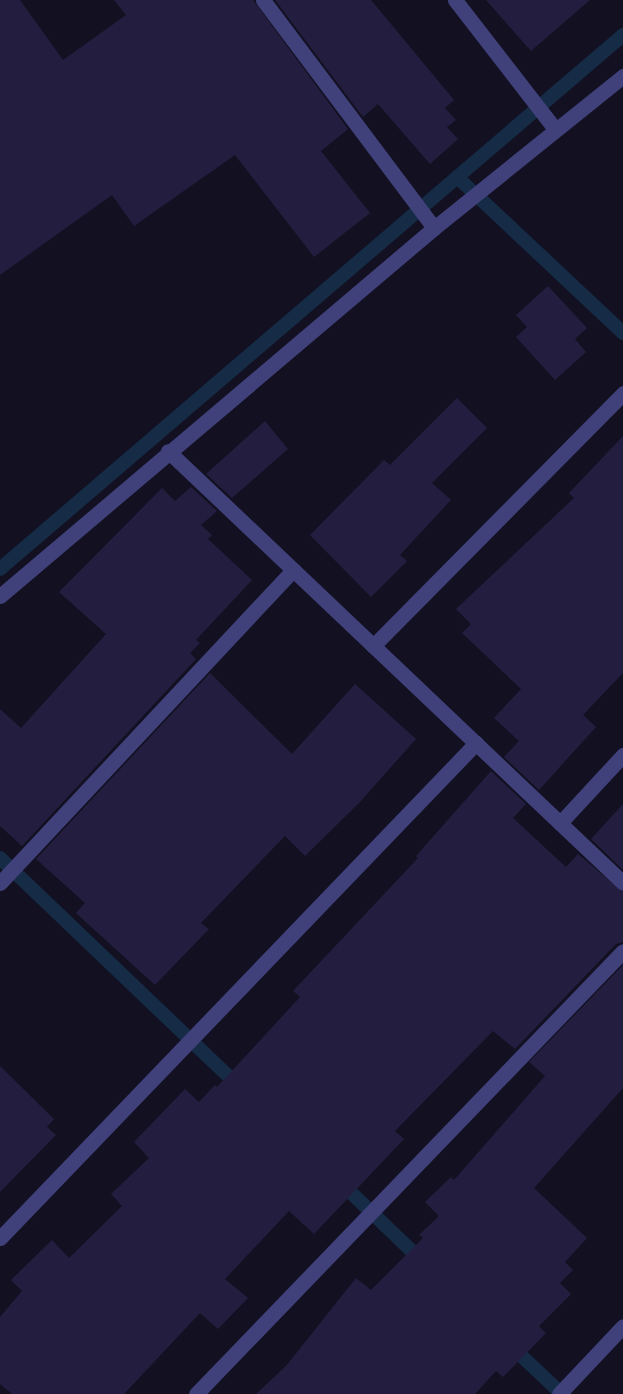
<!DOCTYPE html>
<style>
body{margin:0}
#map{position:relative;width:623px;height:1394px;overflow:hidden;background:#121021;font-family:Manrope,sans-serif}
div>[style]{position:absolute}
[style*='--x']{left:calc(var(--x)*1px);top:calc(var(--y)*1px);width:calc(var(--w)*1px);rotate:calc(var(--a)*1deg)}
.stream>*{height:14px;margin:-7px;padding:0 7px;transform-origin:7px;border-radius:7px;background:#152b46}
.building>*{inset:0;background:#231e40}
.minor>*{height:15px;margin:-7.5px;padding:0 7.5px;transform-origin:7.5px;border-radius:7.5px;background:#40417b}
span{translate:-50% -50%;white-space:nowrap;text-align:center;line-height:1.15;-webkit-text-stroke:5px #121021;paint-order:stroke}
</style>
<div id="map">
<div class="stream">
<i style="--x:457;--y:177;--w:228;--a:43.2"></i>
<i style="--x:0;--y:569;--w:821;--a:-40.6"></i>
<i style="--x:0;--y:858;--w:333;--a:43.7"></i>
<i style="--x:340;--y:1182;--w:115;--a:43.9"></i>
<i style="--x:511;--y:1346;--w:70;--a:43.3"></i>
</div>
<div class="building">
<i style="clip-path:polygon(0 0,20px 0,63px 60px,126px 15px,114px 0,253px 0,348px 129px,321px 151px,370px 213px,314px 257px,235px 155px,134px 226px,112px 195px,0 275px)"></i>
<i style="clip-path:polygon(275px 0,371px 0,454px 100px,445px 108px,456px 120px,447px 127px,458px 139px,430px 164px,378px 104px,363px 117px)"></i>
<i style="clip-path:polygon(486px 0,590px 0,531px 51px)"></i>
<i style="clip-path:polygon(548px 286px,587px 328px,575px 339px,586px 352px,555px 380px,516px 337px,527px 327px,516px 315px)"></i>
<i style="clip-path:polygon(457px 398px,487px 428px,432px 483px,451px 500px,400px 555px,407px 561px,371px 597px,310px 535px,384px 460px,390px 465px)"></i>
<i style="clip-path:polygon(265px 421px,288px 449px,232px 498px,206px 474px)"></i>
<i style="clip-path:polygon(623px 436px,623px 673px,583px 715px,596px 727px,539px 790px,504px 757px,519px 741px,494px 718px,521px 689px,462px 633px,471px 624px,456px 609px,574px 498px,569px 493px)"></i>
<i style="clip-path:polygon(191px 487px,217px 511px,201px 525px,212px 535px,208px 539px,252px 580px,196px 640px,200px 643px,190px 653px,196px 659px,22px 846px,0 826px,0 709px,21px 728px,106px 634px,59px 592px,162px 488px,175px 501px)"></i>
<i style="clip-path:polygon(210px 673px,292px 754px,355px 684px,416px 739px,359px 803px,305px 856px,285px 836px,201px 923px,209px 929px,155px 985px,76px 913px,85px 903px,36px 859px)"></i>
<i style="clip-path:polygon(491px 771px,526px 804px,513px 818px,566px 867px,578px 854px,623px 892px,623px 942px,616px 944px,515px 1049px,493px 1031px,395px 1131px,404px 1139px,314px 1234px,289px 1211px,225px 1279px,248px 1298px,218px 1329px,200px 1313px,124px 1394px,12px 1394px,0 1384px,0 1317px,22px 1291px,11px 1280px,52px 1240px,69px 1258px,122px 1206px,111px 1194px,149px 1158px,134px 1142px,185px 1089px,199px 1102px,215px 1085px,217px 1087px,300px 997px,293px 991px,418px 858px,416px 856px)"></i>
<i style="clip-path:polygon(623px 804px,623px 870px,591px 839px)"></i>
<i style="clip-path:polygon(623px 965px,623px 1088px,534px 1188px,587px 1238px,565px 1262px,573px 1270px,560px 1283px,571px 1294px,539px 1326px,546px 1333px,503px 1377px,496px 1371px,475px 1394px,256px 1394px,286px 1366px,356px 1278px,371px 1290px,423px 1238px,419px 1235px,439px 1216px,425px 1202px,451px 1177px,454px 1180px,545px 1076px,529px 1062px)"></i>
<i style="clip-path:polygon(0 1066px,54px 1119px,47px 1127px,56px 1135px,0 1192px)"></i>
</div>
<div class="minor">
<i style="--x:263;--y:0;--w:285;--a:53.1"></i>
<i style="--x:455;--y:0;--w:163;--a:52.2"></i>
<i style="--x:168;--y:451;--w:627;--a:43.51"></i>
<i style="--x:0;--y:596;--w:569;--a:-40.3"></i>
<i style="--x:434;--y:228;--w:243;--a:-38.8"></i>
<i style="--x:373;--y:646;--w:356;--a:-45.3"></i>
<i style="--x:560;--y:823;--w:93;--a:-47.2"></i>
<i style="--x:0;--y:883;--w:429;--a:-46.9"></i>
<i style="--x:0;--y:1238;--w:687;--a:-46.12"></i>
<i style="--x:196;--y:1394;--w:615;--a:-46.05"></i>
<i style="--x:559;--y:1394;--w:93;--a:-46.7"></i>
</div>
</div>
